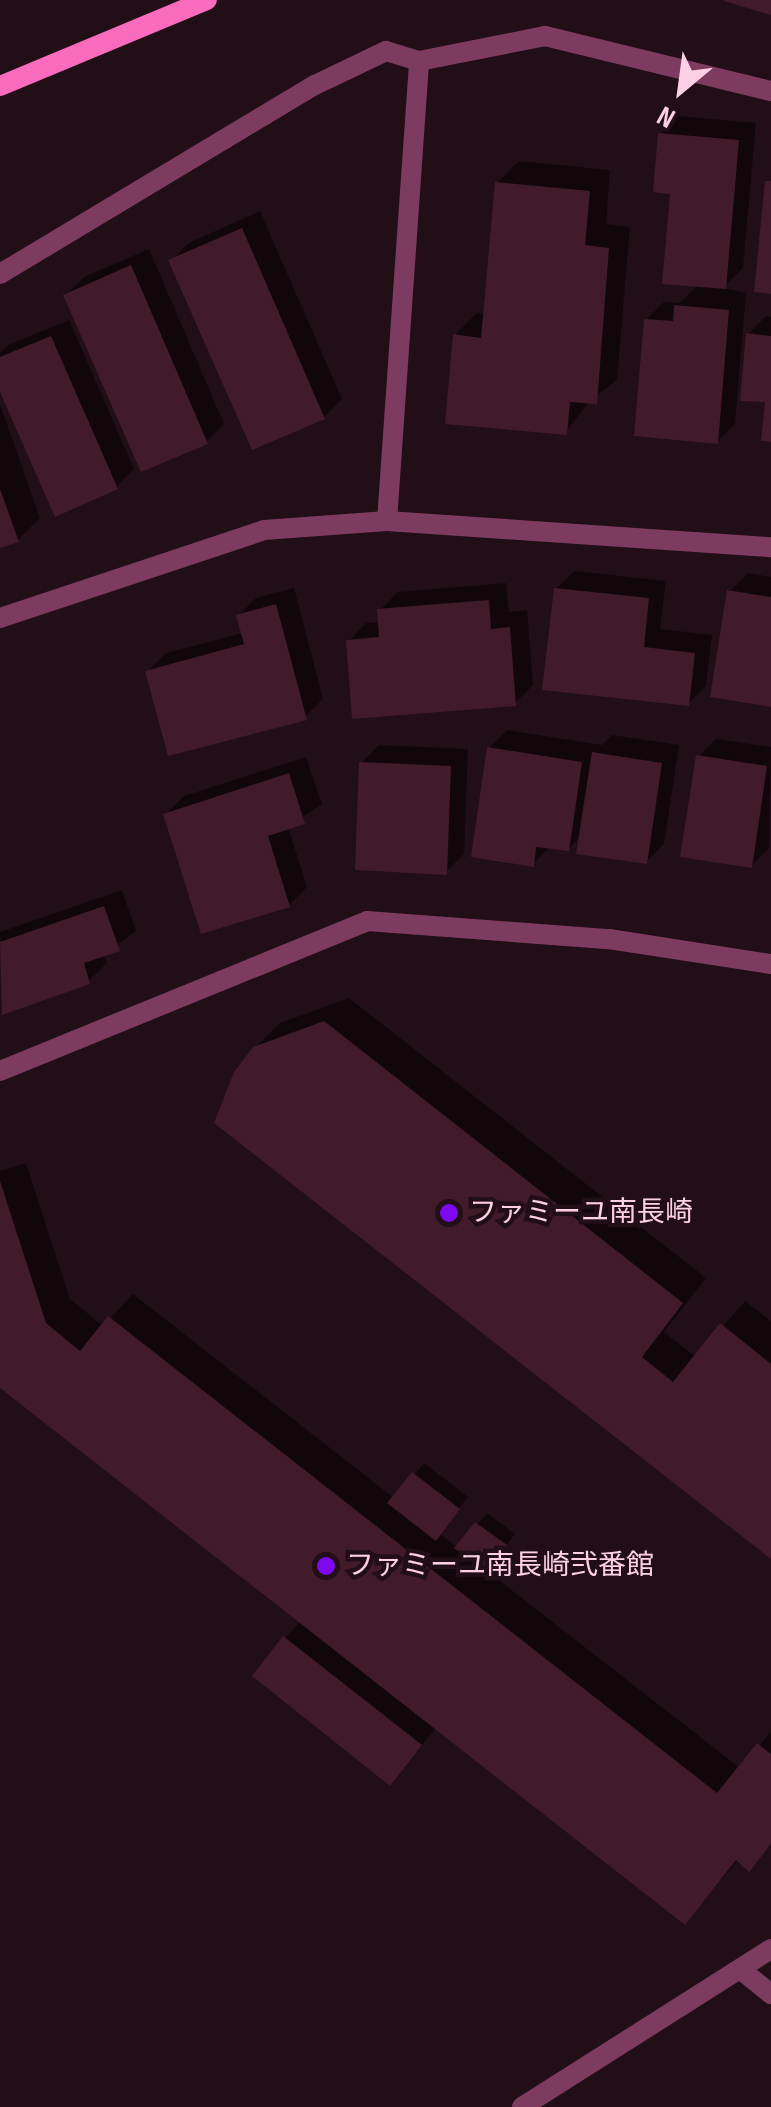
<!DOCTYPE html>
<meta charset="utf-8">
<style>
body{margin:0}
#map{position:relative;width:771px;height:2107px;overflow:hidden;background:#210e16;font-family:"Sofia Sans Condensed","Noto Sans JP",sans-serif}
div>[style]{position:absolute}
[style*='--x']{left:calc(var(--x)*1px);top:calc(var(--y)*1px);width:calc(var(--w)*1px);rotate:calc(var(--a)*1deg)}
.shadow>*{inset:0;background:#0007}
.building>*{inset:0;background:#411b2a}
.minor>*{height:20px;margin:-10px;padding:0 10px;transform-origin:10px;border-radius:10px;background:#7e3b60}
.secondary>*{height:20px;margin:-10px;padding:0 10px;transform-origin:10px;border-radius:10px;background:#f96bbc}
.dots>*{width:28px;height:28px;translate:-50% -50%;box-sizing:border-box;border:5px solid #210e16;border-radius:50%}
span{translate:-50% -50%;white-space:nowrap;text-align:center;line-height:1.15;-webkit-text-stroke:9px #210e16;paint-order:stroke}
.poi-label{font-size:28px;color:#fdd0e6}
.left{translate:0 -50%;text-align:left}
.north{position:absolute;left:631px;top:40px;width:100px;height:100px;-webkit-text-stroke:8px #210e16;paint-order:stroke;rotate:209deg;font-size:28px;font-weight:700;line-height:40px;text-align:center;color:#fdd0e6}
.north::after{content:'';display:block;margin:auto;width:35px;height:45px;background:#fdd0e6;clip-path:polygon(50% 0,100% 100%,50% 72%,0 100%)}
</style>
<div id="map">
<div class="shadow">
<i style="clip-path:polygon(678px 116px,756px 123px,743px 268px,725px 286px,710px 285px,746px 293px,735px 424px,717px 442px,646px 320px,664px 302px,680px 303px,699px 284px,660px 134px)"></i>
<i style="clip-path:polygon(519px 161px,610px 170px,606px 224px,630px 227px,617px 380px,589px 401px,566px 432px,455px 335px,477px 313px,486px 314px,497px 183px)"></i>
<i style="clip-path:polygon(260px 211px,342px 399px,324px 417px,171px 261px,189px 243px)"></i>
<i style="clip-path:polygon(149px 249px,224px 424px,206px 442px,66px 295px,84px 277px)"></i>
<i style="clip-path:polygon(766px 316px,771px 317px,771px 440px,768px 400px,748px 334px)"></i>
<i style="clip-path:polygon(69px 320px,134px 469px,116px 487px,0 386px,0 353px,8px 345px)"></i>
<i style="clip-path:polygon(0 404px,40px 518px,18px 540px,0 546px)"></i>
<i style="clip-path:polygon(574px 571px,666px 581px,660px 629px,712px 635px,706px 686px,688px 704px,556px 589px)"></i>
<i style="clip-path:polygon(748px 573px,771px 577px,771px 704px,730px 591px)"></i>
<i style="clip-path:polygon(506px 583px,509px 612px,527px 610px,533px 685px,515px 703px,348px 641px,366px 623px,380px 622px,380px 610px,398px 592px)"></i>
<i style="clip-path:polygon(294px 588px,323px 699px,305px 717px,148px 671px,166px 653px,243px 633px,238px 616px,256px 598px)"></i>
<i style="clip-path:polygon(507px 730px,602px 745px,612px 735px,679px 745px,664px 844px,646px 862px,582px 835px,568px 849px,551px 846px,533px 864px,489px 748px)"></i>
<i style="clip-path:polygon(716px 739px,771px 747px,769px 848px,751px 866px,698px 757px)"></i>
<i style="clip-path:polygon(379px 745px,468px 749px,464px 854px,446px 872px,361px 763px)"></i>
<i style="clip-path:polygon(306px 757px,322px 804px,288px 827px,307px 887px,289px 905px,166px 814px,184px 796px)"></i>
<i style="clip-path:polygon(122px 890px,136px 931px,104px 954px,107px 963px,89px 981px,4px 1012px,0 932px)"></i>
<i style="clip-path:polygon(349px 998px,706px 1278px,664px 1332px,696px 1357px,745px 1301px,771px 1321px,771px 1556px,255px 1048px,280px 1023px)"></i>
<i style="clip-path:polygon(26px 1163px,70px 1299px,103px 1326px,133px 1294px,394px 1498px,424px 1463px,468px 1497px,439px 1533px,458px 1548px,487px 1513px,515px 1534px,486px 1570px,740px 1768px,771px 1732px,771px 1846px,749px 1868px,739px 1859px,685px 1922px,437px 1727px,390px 1783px,285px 1638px,301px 1621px,0 1385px,0 1171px)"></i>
</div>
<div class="building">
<i style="clip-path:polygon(724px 0,771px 0,771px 15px,724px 1px)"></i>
<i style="clip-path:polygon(658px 133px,739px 140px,726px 289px,662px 284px,670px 194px,653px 192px)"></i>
<i style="clip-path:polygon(765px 181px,771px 181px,771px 294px,754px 292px)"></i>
<i style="clip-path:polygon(495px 182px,590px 191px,585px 245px,609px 248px,597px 404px,570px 402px,567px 435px,445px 424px,453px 334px,481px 338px)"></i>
<i style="clip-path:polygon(242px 228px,325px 419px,252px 450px,168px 260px)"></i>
<i style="clip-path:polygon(131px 265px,208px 444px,141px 472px,63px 295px)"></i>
<i style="clip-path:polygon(674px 305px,729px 310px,718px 444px,634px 436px,644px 319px,673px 321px)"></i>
<i style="clip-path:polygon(746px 333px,771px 336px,771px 442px,761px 441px,765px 402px,740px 401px)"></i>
<i style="clip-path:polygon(51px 336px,118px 489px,55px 517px,0 392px,0 357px)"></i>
<i style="clip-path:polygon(0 489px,19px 542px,0 548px)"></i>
<i style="clip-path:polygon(554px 588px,649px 598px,644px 647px,695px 653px,689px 706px,542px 690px)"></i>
<i style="clip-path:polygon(727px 590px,771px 597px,771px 707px,710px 697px)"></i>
<i style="clip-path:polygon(489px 600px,491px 629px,510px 627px,516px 706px,352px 719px,346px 640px,379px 637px,377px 609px)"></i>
<i style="clip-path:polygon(276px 604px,307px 720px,168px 756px,145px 671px,244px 644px,236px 615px)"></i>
<i style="clip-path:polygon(487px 747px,582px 762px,569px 851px,536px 847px,534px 867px,471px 857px)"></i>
<i style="clip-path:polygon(592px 752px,662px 763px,647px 864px,576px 854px)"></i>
<i style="clip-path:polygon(696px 755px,767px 766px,752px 868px,680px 857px)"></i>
<i style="clip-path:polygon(359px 762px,451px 766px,447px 875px,355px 870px)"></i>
<i style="clip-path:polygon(289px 773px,305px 824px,268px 836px,290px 907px,201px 934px,163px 814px)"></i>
<i style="clip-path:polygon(104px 906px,120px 951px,84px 963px,90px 984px,2px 1015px,0 942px)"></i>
<i style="clip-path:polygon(324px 1021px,683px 1303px,642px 1357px,673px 1382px,720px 1323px,771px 1364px,771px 1559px,214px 1123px,234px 1072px,253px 1047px)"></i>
<i style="clip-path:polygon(0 1181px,46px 1323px,80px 1351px,108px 1316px,717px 1793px,757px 1743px,771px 1754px,771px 1844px,749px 1872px,736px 1860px,685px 1925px,0 1388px)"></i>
<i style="clip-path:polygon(412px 1472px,460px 1509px,436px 1541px,387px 1503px)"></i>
<i style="clip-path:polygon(475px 1522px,507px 1545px,487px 1572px,454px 1548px)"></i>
<i style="clip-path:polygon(283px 1636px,422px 1745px,390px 1786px,252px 1676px)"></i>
</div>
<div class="minor">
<i style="--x:0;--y:274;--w:367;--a:-31"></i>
<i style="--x:315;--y:85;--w:79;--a:-25.6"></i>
<i style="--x:386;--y:51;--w:34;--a:17"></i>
<i style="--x:419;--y:61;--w:128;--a:-11.2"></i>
<i style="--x:545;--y:36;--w:233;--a:13.7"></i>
<i style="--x:387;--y:521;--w:461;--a:-86"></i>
<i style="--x:0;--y:618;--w:278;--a:-18.4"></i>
<i style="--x:264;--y:530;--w:123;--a:-4.2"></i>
<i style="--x:387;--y:521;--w:385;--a:3.9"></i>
<i style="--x:0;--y:1071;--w:396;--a:-22.2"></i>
<i style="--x:367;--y:921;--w:243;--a:4.3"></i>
<i style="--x:609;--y:939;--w:164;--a:8.8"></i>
<i style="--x:740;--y:1969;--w:40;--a:39"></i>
<i style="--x:522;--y:2107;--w:295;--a:-32.4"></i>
</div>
<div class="secondary">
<i style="--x:0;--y:86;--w:224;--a:-22.6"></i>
</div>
<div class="dots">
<i style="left:449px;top:1213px;background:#7e09f0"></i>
<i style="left:326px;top:1566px;background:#7e09f0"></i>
</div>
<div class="poi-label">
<span class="left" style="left:469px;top:1213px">ファミーユ南長崎</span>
<span class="left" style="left:346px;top:1566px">ファミーユ南長崎弐番館</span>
</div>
<div class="north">N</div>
</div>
